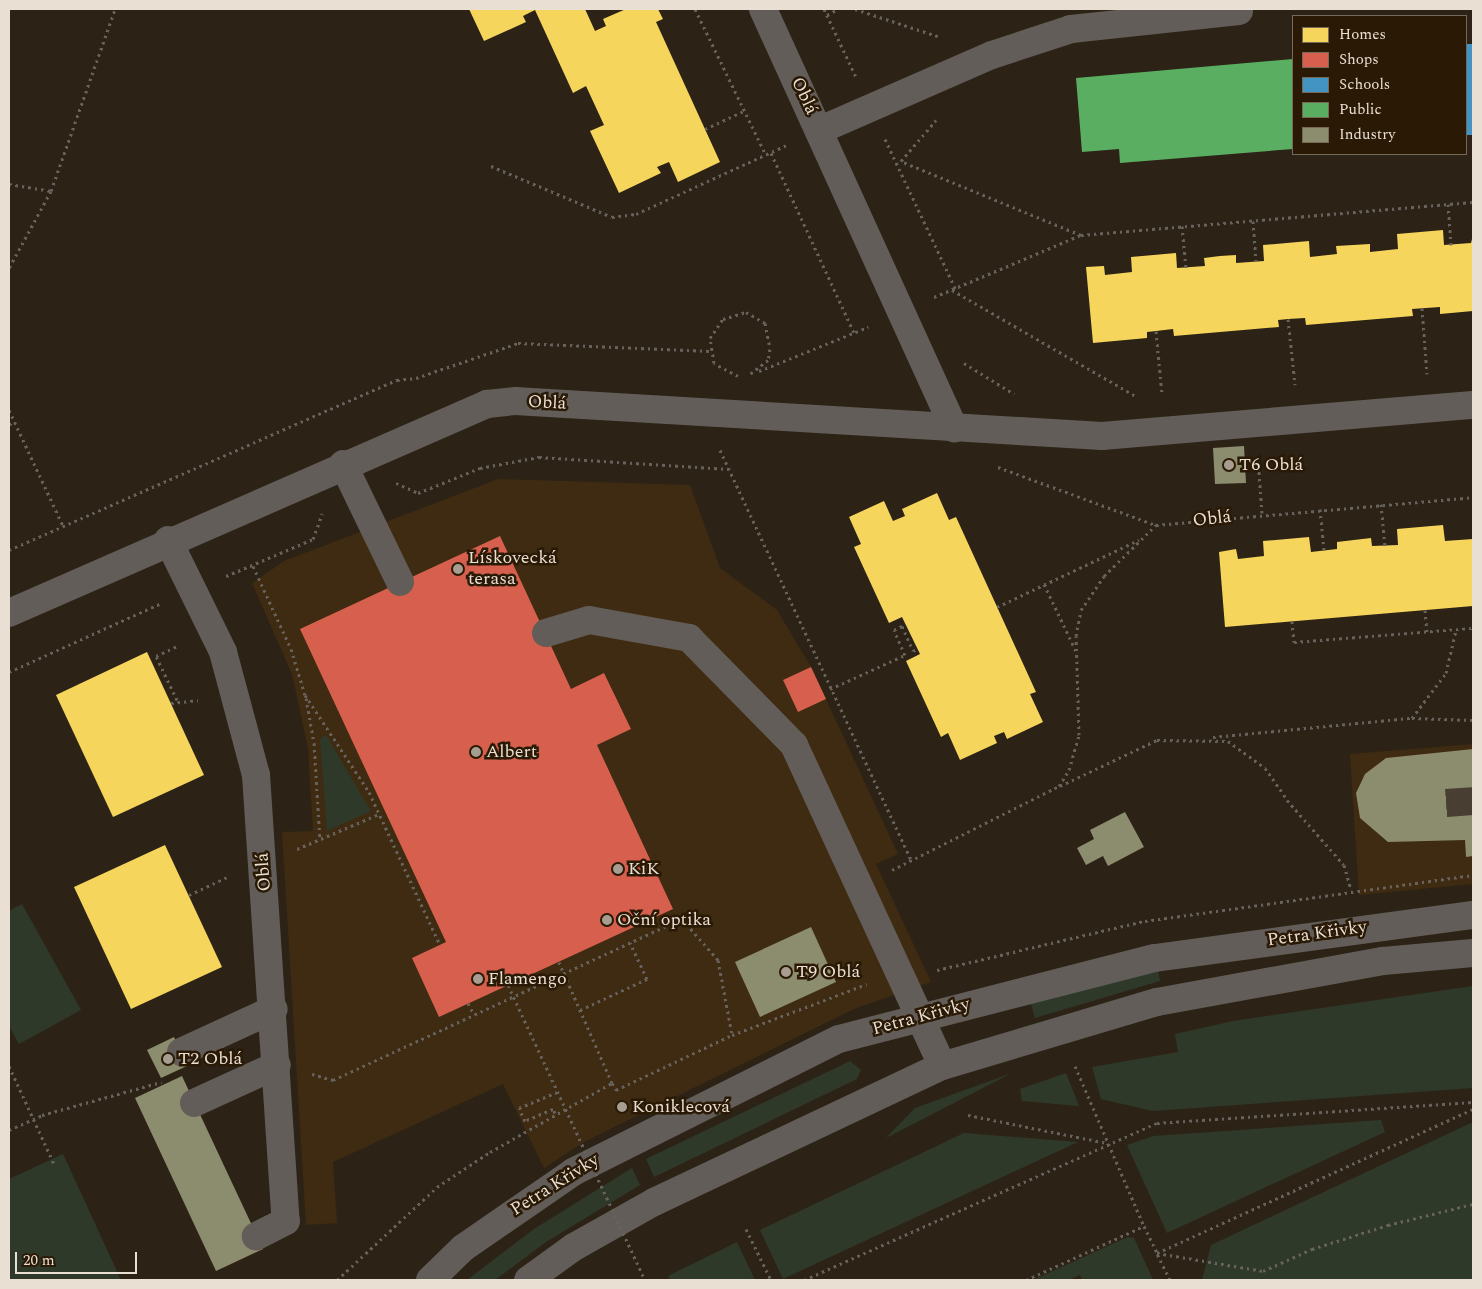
<!DOCTYPE html>
<meta charset="utf-8">
<style>
body{margin:0}
#map{position:relative;width:1482px;height:1289px;overflow:hidden;background:#2c2316;font-family:Spectral,serif}
div>[style]{position:absolute}
[style*='--x']{left:calc(var(--x)*1px);top:calc(var(--y)*1px);width:calc(var(--w)*1px);rotate:calc(var(--a)*1deg)}
.built>*{inset:0;background:#3e2b11}
.green>*{inset:0;background:#2f392a}
.homes>*{inset:0;background:#f6d55c}
.shops>*{inset:0;background:#d6604d}
.schools>*{inset:0;background:#4393c3}
.public>*{inset:0;background:#5aae61}
.industry>*{inset:0;background:#8c8c6e}
.minor-tunnel>*{height:28px;margin-top:-14px;transform-origin:0;background:repeating-linear-gradient(90deg,#483f32 0 28px,transparent 0 42px)}
.path>*{height:3px;margin-top:-1.5px;transform-origin:0;background:repeating-linear-gradient(90deg,#68625d 0 2.5px,transparent 0 6.5px)}
.minor>*{height:28px;margin:-14px;padding:0 14px;transform-origin:14px;border-radius:14px;background:#625d58}
.path-bridge>*{height:3px;margin-top:-1.5px;transform-origin:0;background:repeating-linear-gradient(90deg,#68625d 0 2.5px,transparent 0 6.5px)}
.dots>*{width:14px;height:14px;translate:-50% -50%;box-sizing:border-box;border:2px solid #2a1a05;border-radius:50%}
span{translate:-50% -50%;white-space:nowrap;text-align:center;line-height:1.15;-webkit-text-stroke:5px #2a1a05;paint-order:stroke}
.street-label{font-size:18px;color:#eadfd3}
.poi-label{font-size:18px;color:#eadfd3}
.left{translate:0 -50%;text-align:left}
.frame{position:absolute;inset:0;border:10px solid #eadfd3;pointer-events:none}
.legend{position:absolute;left:1292px;top:15px;width:175px;height:140px;box-sizing:border-box;background:#2a1a05;border:1px solid #776957;margin:0;padding:6px 9px;list-style:none;font-size:15px;color:#eadfd3}
.legend li{display:flex;align-items:center;gap:10px;height:25px}
.legend b{width:25px;border:1px solid #776957}
.scale{position:absolute;left:15px;top:1252px;width:122px;height:22px;box-sizing:border-box;border:2px solid #eadfd3;border-top:0;padding-left:6px;font-size:15px;line-height:18px;white-space:nowrap;color:#eadfd3;-webkit-text-stroke:4px #2a1a05;paint-order:stroke}
</style>
<div id="map">
<div class="built">
<i style="clip-path:polygon(498px 479px,690px 485px,720px 568px,777px 610px,811px 667px,898px 854px,876px 864px,931px 982px,854px 1009px,584px 1142px,544px 1168px,503px 1084px,333px 1162px,337px 1223px,306px 1225px,282px 832px,313px 831px,308px 748px,292px 674px,252px 583px,284px 561px)"></i>
<i style="clip-path:polygon(1473px 744px,1473px 884px,1359px 895px,1350px 754px)"></i>
</div>
<div class="green">
<i style="clip-path:polygon(326px 735px,371px 811px,327px 831px,320px 739px)"></i>
<i style="clip-path:polygon(22px 904px,81px 1010px,19px 1044px,9px 1026px,9px 911px)"></i>
<i style="clip-path:polygon(1158px 971px,1160px 981px,1035px 1018px,1030px 1001px)"></i>
<i style="clip-path:polygon(1473px 986px,1473px 1088px,1153px 1111px,1101px 1099px,1092px 1067px,1178px 1052px,1175px 1034px,1233px 1021px)"></i>
<i style="clip-path:polygon(850px 1061px,861px 1070px,857px 1079px,654px 1177px,646px 1159px)"></i>
<i style="clip-path:polygon(1012px 1073px,886px 1138px,915px 1108px)"></i>
<i style="clip-path:polygon(1066px 1073px,1079px 1106px,1022px 1101px,1020px 1089px)"></i>
<i style="clip-path:polygon(1381px 1120px,1385px 1132px,1167px 1233px,1127px 1145px,1153px 1136px)"></i>
<i style="clip-path:polygon(1473px 1122px,1473px 1280px,1202px 1280px,1211px 1245px)"></i>
<i style="clip-path:polygon(964px 1133px,1078px 1142px,783px 1279px,760px 1230px)"></i>
<i style="clip-path:polygon(63px 1154px,121px 1280px,9px 1280px,9px 1179px)"></i>
<i style="clip-path:polygon(632px 1168px,640px 1185px,546px 1242px,495px 1280px,467px 1280px,534px 1229px)"></i>
<i style="clip-path:polygon(1128px 1237px,1134px 1238px,1153px 1280px,1082px 1280px,1080px 1275px,1069px 1280px,1033px 1280px)"></i>
<i style="clip-path:polygon(737px 1242px,755px 1280px,670px 1280px,668px 1276px)"></i>
</div>
<div class="homes">
<i style="clip-path:polygon(469px 9px,585px 9px,595px 31px,606px 26px,603px 19px,626px 9px,658px 9px,663px 19px,656px 22px,720px 162px,678px 182px,669px 162px,657px 167px,661px 173px,619px 193px,590px 131px,604px 125px,586px 86px,573px 93px,535px 10px,523px 16px,526px 22px,484px 41px)"></i>
<i style="clip-path:polygon(1443px 230px,1444px 245px,1471px 243px,1473px 235px,1473px 311px,1440px 314px,1440px 307px,1412px 309px,1413px 316px,1306px 325px,1305px 318px,1288px 319px,1278px 320px,1279px 327px,1174px 336px,1173px 329px,1156px 331px,1147px 332px,1147px 338px,1093px 343px,1086px 267px,1104px 266px,1105px 275px,1132px 272px,1131px 257px,1176px 253px,1177px 268px,1205px 266px,1204px 258px,1220px 256px,1236px 255px,1236px 263px,1264px 261px,1263px 245px,1309px 241px,1310px 257px,1337px 254px,1336px 246px,1370px 244px,1370px 252px,1398px 249px,1397px 234px)"></i>
<i style="clip-path:polygon(937px 493px,949px 520px,956px 517px,1036px 692px,1030px 694px,1043px 722px,1007px 739px,1004px 732px,994px 736px,997px 743px,960px 760px,948px 733px,941px 737px,906px 661px,920px 654px,902px 617px,889px 623px,854px 547px,861px 544px,849px 517px,884px 501px,893px 521px,905px 516px,902px 509px)"></i>
<i style="clip-path:polygon(1443px 525px,1445px 541px,1473px 539px,1473px 606px,1225px 627px,1219px 552px,1236px 549px,1238px 559px,1264px 556px,1263px 541px,1309px 537px,1311px 552px,1337px 549px,1337px 542px,1371px 538px,1372px 546px,1398px 545px,1397px 529px)"></i>
<i style="clip-path:polygon(147px 652px,204px 775px,113px 817px,56px 695px)"></i>
<i style="clip-path:polygon(165px 845px,222px 967px,131px 1009px,74px 887px)"></i>
</div>
<div class="shops">
<i style="clip-path:polygon(500px 536px,571px 689px,604px 673px,631px 729px,597px 745px,673px 909px,439px 1017px,412px 958px,446px 942px,300px 629px)"></i>
<i style="clip-path:polygon(811px 667px,826px 699px,798px 712px,783px 680px)"></i>
</div>
<div class="schools">
<i style="clip-path:polygon(1466px 44px,1473px 44px,1473px 135px,1466px 135px)"></i>
</div>
<div class="public">
<i style="clip-path:polygon(1293px 59px,1293px 149px,1120px 163px,1119px 149px,1082px 152px,1076px 78px)"></i>
</div>
<div class="industry">
<i style="clip-path:polygon(1244px 446px,1246px 483px,1215px 484px,1213px 448px)"></i>
<i style="clip-path:polygon(1473px 749px,1473px 856px,1466px 857px,1465px 840px,1388px 842px,1360px 818px,1356px 793px,1365px 774px,1386px 758px)"></i>
<i style="clip-path:polygon(1125px 812px,1144px 847px,1108px 866px,1103px 856px,1086px 865px,1077px 848px,1094px 839px,1090px 830px)"></i>
<i style="clip-path:polygon(811px 927px,836px 982px,760px 1017px,735px 962px)"></i>
<i style="clip-path:polygon(174px 1037px,187px 1066px,161px 1078px,147px 1050px)"></i>
<i style="clip-path:polygon(182px 1076px,263px 1249px,216px 1271px,135px 1098px)"></i>
</div>
<div class="minor-tunnel">
<i style="--x:1446;--y:803;--w:27;--a:-4"></i>
</div>
<div class="path">
<i style="--x:695;--y:9;--w:162;--a:64.1"></i>
<i style="--x:824;--y:9;--w:75;--a:64.8"></i>
<i style="--x:855;--y:9;--w:89;--a:18.2"></i>
<i style="--x:827;--y:15;--w:13;--a:-29"></i>
<i style="--x:705;--y:129;--w:43;--a:-24.8"></i>
<i style="--x:885;--y:139;--w:165;--a:64.8"></i>
<i style="--x:771;--y:153;--w:198;--a:65.2"></i>
<i style="--x:491;--y:166;--w:131;--a:22.9"></i>
<i style="--x:612;--y:217;--w:24;--a:-7"></i>
<i style="--x:636;--y:214;--w:166;--a:-24.6"></i>
<i style="--x:9;--y:184;--w:43;--a:9.5"></i>
<i style="--x:51;--y:191;--w:88;--a:118.6"></i>
<i style="--x:51;--y:191;--w:193;--a:-70.6"></i>
<i style="--x:1448;--y:204;--w:41;--a:85.8"></i>
<i style="--x:1253;--y:221;--w:40;--a:85.7"></i>
<i style="--x:1182;--y:226;--w:42;--a:84.6"></i>
<i style="--x:1081;--y:235;--w:393;--a:-4.8"></i>
<i style="--x:952;--y:290;--w:214;--a:30"></i>
<i style="--x:934;--y:297;--w:160;--a:-22.9"></i>
<i style="--x:1081;--y:235;--w:195;--a:-157.7"></i>
<i style="--x:901;--y:161;--w:54;--a:-49.5"></i>
<i style="--x:1422;--y:308;--w:66;--a:85.7"></i>
<i style="--x:1288;--y:319;--w:66;--a:83.9"></i>
<i style="--x:1156;--y:331;--w:64;--a:84.6"></i>
<i style="--x:964;--y:363;--w:59;--a:31.8"></i>
<i style="--x:759;--y:371;--w:118;--a:-22"></i>
<i style="--x:738;--y:376;--w:27;--a:-152"></i>
<i style="--x:714;--y:363;--w:25;--a:-99"></i>
<i style="--x:710;--y:338;--w:23;--a:-56"></i>
<i style="--x:723;--y:319;--w:24;--a:-17"></i>
<i style="--x:746;--y:312;--w:22;--a:30"></i>
<i style="--x:765;--y:323;--w:26;--a:79"></i>
<i style="--x:770;--y:349;--w:11;--a:100"></i>
<i style="--x:768;--y:360;--w:24;--a:142"></i>
<i style="--x:9;--y:410;--w:128;--a:65"></i>
<i style="--x:9;--y:424;--w:6;--a:-9"></i>
<i style="--x:720;--y:450;--w:451;--a:65"></i>
<i style="--x:1258;--y:459;--w:54;--a:85.8"></i>
<i style="--x:998;--y:467;--w:168;--a:20.2"></i>
<i style="--x:1156;--y:525;--w:318;--a:-5"></i>
<i style="--x:396;--y:483;--w:24;--a:24"></i>
<i style="--x:418;--y:493;--w:67;--a:-22"></i>
<i style="--x:480;--y:468;--w:60;--a:-10.6"></i>
<i style="--x:539;--y:457;--w:190;--a:3.6"></i>
<i style="--x:1381;--y:504;--w:42;--a:84.6"></i>
<i style="--x:1320;--y:509;--w:41;--a:84.4"></i>
<i style="--x:9;--y:550;--w:424;--a:-23.7"></i>
<i style="--x:397;--y:380;--w:19;--a:-6"></i>
<i style="--x:416;--y:378;--w:108;--a:-18.9"></i>
<i style="--x:518;--y:343;--w:193;--a:2.4"></i>
<i style="--x:253;--y:566;--w:91;--a:65.4"></i>
<i style="--x:291;--y:649;--w:48;--a:73.1"></i>
<i style="--x:305;--y:695;--w:116;--a:56.6"></i>
<i style="--x:369;--y:792;--w:169;--a:65.1"></i>
<i style="--x:226;--y:576;--w:95;--a:-23"></i>
<i style="--x:313;--y:539;--w:27;--a:-70"></i>
<i style="--x:1044;--y:584;--w:74;--a:64.5"></i>
<i style="--x:997;--y:607;--w:157;--a:-25.3"></i>
<i style="--x:1425;--y:610;--w:22;--a:85"></i>
<i style="--x:1292;--y:621;--w:21;--a:85"></i>
<i style="--x:1294;--y:642;--w:180;--a:-4.5"></i>
<i style="--x:9;--y:672;--w:167;--a:-24.4"></i>
<i style="--x:830;--y:689;--w:82;--a:-24.4"></i>
<i style="--x:905;--y:655;--w:27;--a:-114"></i>
<i style="--x:894;--y:630;--w:9;--a:-27"></i>
<i style="--x:902;--y:626;--w:27;--a:66"></i>
<i style="--x:913;--y:651;--w:4;--a:-27"></i>
<i style="--x:306;--y:698;--w:46;--a:79.9"></i>
<i style="--x:314;--y:743;--w:97;--a:86.5"></i>
<i style="--x:177;--y:700;--w:49;--a:-115.5"></i>
<i style="--x:156;--y:656;--w:26;--a:-25"></i>
<i style="--x:171;--y:703;--w:27;--a:-6"></i>
<i style="--x:1412;--y:718;--w:56;--a:-52.9"></i>
<i style="--x:1446;--y:673;--w:44;--a:-76.9"></i>
<i style="--x:1213;--y:737;--w:200;--a:-5.5"></i>
<i style="--x:1412;--y:718;--w:61;--a:1.9"></i>
<i style="--x:1060;--y:786;--w:107;--a:-25.4"></i>
<i style="--x:1157;--y:740;--w:71;--a:0.8"></i>
<i style="--x:1228;--y:741;--w:46;--a:36.1"></i>
<i style="--x:1265;--y:768;--w:39;--a:55"></i>
<i style="--x:1287;--y:800;--w:86;--a:48.8"></i>
<i style="--x:1344;--y:865;--w:26;--a:74"></i>
<i style="--x:297;--y:849;--w:89;--a:-23.1"></i>
<i style="--x:892;--y:870;--w:187;--a:-26.7"></i>
<i style="--x:1059;--y:786;--w:19;--a:-58"></i>
<i style="--x:1069;--y:770;--w:36;--a:-74"></i>
<i style="--x:1079;--y:735;--w:99;--a:-91.7"></i>
<i style="--x:1076;--y:636;--w:26;--a:-79"></i>
<i style="--x:1081;--y:610;--w:41;--a:-55.9"></i>
<i style="--x:1104;--y:576;--w:73;--a:-44.4"></i>
<i style="--x:189;--y:895;--w:42;--a:-25.3"></i>
<i style="--x:937;--y:970;--w:214;--a:-13.3"></i>
<i style="--x:1145;--y:921;--w:331;--a:-8"></i>
<i style="--x:468;--y:1003;--w:13;--a:63"></i>
<i style="--x:580;--y:1010;--w:74;--a:-24.8"></i>
<i style="--x:647;--y:979;--w:40;--a:-115"></i>
<i style="--x:9;--y:1066;--w:108;--a:65.3"></i>
<i style="--x:1075;--y:1066;--w:174;--a:66.7"></i>
<i style="--x:312;--y:1074;--w:22;--a:16"></i>
<i style="--x:333;--y:1080;--w:384;--a:-24.8"></i>
<i style="--x:682;--y:919;--w:55;--a:48.7"></i>
<i style="--x:718;--y:960;--w:76;--a:79.4"></i>
<i style="--x:612;--y:1083;--w:8;--a:60"></i>
<i style="--x:616;--y:1090;--w:128;--a:-25.4"></i>
<i style="--x:732;--y:1035;--w:144;--a:-20.7"></i>
<i style="--x:555;--y:1113;--w:4;--a:-117"></i>
<i style="--x:553;--y:1109;--w:30;--a:157"></i>
<i style="--x:525;--y:1121;--w:14;--a:-115"></i>
<i style="--x:519;--y:1108;--w:41;--a:-22.8"></i>
<i style="--x:968;--y:1115;--w:142;--a:11.4"></i>
<i style="--x:9;--y:1130;--w:36;--a:-24"></i>
<i style="--x:42;--y:1115;--w:124;--a:-15.4"></i>
<i style="--x:746;--y:1229;--w:57;--a:63.9"></i>
<i style="--x:337;--y:1280;--w:137;--a:-42.9"></i>
<i style="--x:437;--y:1187;--w:64;--a:-33.4"></i>
<i style="--x:490;--y:1152;--w:140;--a:-29.5"></i>
<i style="--x:612;--y:1083;--w:132;--a:-113.7"></i>
<i style="--x:804;--y:1280;--w:386;--a:-24"></i>
<i style="--x:1157;--y:1123;--w:317;--a:-3.8"></i>
<i style="--x:1026;--y:1280;--w:130;--a:-24.6"></i>
<i style="--x:1144;--y:1226;--w:30;--a:64"></i>
<i style="--x:1157;--y:1253;--w:108;--a:9.6"></i>
<i style="--x:1263;--y:1271;--w:54;--a:-24.2"></i>
<i style="--x:1312;--y:1249;--w:80;--a:-17.5"></i>
<i style="--x:1388;--y:1225;--w:88;--a:-13.9"></i>
<i style="--x:1170;--y:1280;--w:30;--a:-116"></i>
<i style="--x:1157;--y:1253;--w:347;--a:-24.5"></i>
</div>
<div class="minor">
<i style="--x:763;--y:9;--w:461;--a:65.5"></i>
<i style="--x:820;--y:130;--w:188;--a:-23.6"></i>
<i style="--x:992;--y:55;--w:83;--a:-18.2"></i>
<i style="--x:1071;--y:29;--w:169;--a:-6.1"></i>
<i style="--x:343;--y:464;--w:131;--a:64.2"></i>
<i style="--x:168;--y:540;--w:125;--a:63.8"></i>
<i style="--x:223;--y:652;--w:127;--a:75"></i>
<i style="--x:256;--y:775;--w:447;--a:86.2"></i>
<i style="--x:286;--y:1221;--w:34;--a:153"></i>
<i style="--x:9;--y:613;--w:522;--a:-23.62"></i>
<i style="--x:487;--y:404;--w:28;--a:-6"></i>
<i style="--x:515;--y:401;--w:588;--a:3.41"></i>
<i style="--x:1102;--y:436;--w:372;--a:-4.8"></i>
<i style="--x:546;--y:633;--w:45;--a:-16.8"></i>
<i style="--x:589;--y:620;--w:102;--a:10.2"></i>
<i style="--x:689;--y:638;--w:150;--a:45.5"></i>
<i style="--x:794;--y:745;--w:353;--a:65.2"></i>
<i style="--x:181;--y:1052;--w:102;--a:-24.8"></i>
<i style="--x:194;--y:1103;--w:91;--a:-24.6"></i>
<i style="--x:430;--y:1280;--w:46;--a:-44.1"></i>
<i style="--x:463;--y:1248;--w:134;--a:-34.6"></i>
<i style="--x:573;--y:1172;--w:297;--a:-26.6"></i>
<i style="--x:839;--y:1039;--w:326;--a:-14.4"></i>
<i style="--x:1155;--y:958;--w:321;--a:-7.7"></i>
<i style="--x:528;--y:1280;--w:57;--a:-35.7"></i>
<i style="--x:574;--y:1247;--w:92;--a:-29.4"></i>
<i style="--x:654;--y:1202;--w:318;--a:-25.3"></i>
<i style="--x:942;--y:1066;--w:224;--a:-16.6"></i>
<i style="--x:1157;--y:1002;--w:230;--a:-10.3"></i>
<i style="--x:1383;--y:961;--w:90;--a:-5.1"></i>
</div>
<div class="path-bridge">
<i style="--x:508;--y:985;--w:325;--a:65.1"></i>
</div>
<div class="dots">
<i style="left:1229px;top:465px;background:#a89d91"></i>
<i style="left:458px;top:569px;background:#a89d91"></i>
<i style="left:476px;top:752px;background:#a89d91"></i>
<i style="left:618px;top:869px;background:#a89d91"></i>
<i style="left:607px;top:920px;background:#a89d91"></i>
<i style="left:786px;top:972px;background:#a89d91"></i>
<i style="left:478px;top:979px;background:#a89d91"></i>
<i style="left:168px;top:1059px;background:#a89d91"></i>
<i style="left:622px;top:1107px;background:#a89d91"></i>
</div>
<div class="street-label">
<span style="left:804px;top:96px;rotate:65deg">Oblá</span>
<span style="left:547px;top:403px;rotate:3deg">Oblá</span>
<span style="left:1212px;top:519px;rotate:-6deg">Oblá</span>
<span style="left:264px;top:872px;rotate:-94deg">Oblá</span>
<span style="left:1317px;top:934px;rotate:-8deg">Petra Křivky</span>
<span style="left:921px;top:1017px;rotate:-15deg">Petra Křivky</span>
<span style="left:555px;top:1185px;rotate:-32deg">Petra Křivky</span>
</div>
<div class="poi-label">
<span class="left" style="left:1239px;top:465px">T6 Oblá</span>
<span class="left" style="left:468px;top:569px">Lískovecká<br>terasa</span>
<span class="left" style="left:486px;top:752px">Albert</span>
<span class="left" style="left:628px;top:869px">KiK</span>
<span class="left" style="left:617px;top:920px">Oční optika</span>
<span class="left" style="left:796px;top:972px">T9 Oblá</span>
<span class="left" style="left:488px;top:979px">Flamengo</span>
<span class="left" style="left:178px;top:1059px">T2 Oblá</span>
<span class="left" style="left:632px;top:1107px">Koniklecová</span>
</div>
<div class="frame"></div>
<ul class="legend">
<li><b style="height:14px;background:#f6d55c"></b>Homes</li>
<li><b style="height:14px;background:#d6604d"></b>Shops</li>
<li><b style="height:14px;background:#4393c3"></b>Schools</li>
<li><b style="height:14px;background:#5aae61"></b>Public</li>
<li><b style="height:14px;background:#8c8c6e"></b>Industry</li>
</ul>
<div class="scale">20 m</div>
</div>
